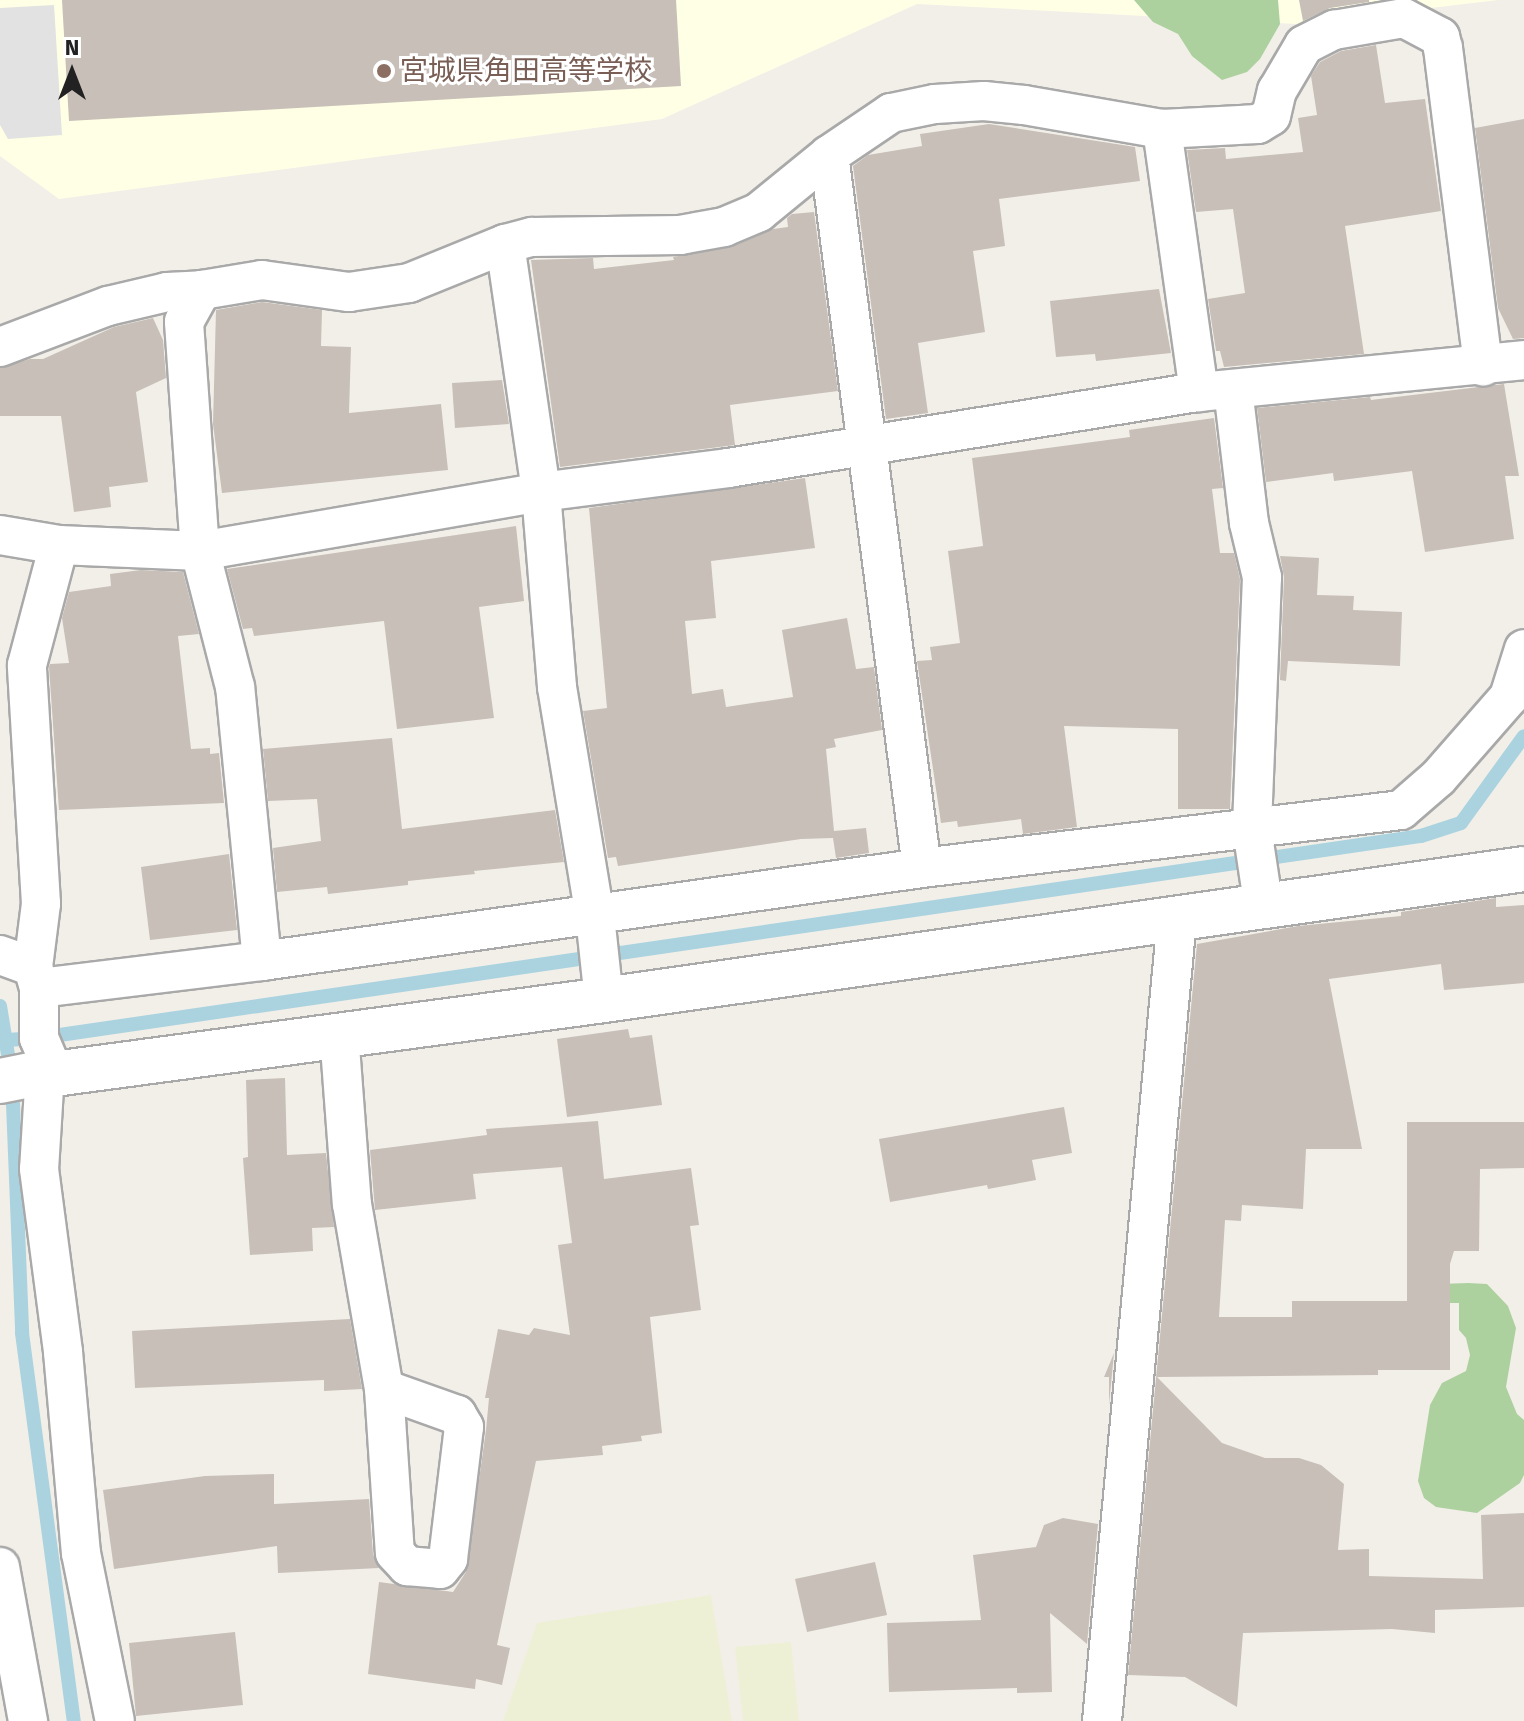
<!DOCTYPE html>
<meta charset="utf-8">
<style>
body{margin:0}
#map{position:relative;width:1524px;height:1721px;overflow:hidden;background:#f2efe9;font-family:"Fira Sans","Noto Sans JP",sans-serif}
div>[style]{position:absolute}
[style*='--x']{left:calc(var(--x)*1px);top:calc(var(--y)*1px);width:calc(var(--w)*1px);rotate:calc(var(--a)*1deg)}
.education>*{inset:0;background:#ffffe5}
.farmland>*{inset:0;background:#eef0d5}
.forest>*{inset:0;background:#add19e}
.parking>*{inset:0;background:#e2e2e2}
.stream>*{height:14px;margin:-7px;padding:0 7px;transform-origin:7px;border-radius:7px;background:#aad3df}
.building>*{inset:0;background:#c7bfb8}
.roads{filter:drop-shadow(2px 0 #a9a9a9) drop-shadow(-2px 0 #a9a9a9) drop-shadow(0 2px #a9a9a9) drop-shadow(0 -2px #a9a9a9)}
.minor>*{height:38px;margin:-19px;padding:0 19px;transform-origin:19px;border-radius:19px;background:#fff}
.tertiary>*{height:44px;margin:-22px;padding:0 22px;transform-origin:22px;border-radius:22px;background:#fff}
.dots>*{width:22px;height:22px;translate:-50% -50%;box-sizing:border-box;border:4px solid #fff;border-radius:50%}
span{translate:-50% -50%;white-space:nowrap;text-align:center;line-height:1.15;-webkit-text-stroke:6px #fff;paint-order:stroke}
.education-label{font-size:28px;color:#785e54}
.left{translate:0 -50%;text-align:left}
.north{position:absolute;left:32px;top:32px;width:80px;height:80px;-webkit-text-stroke:6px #fff;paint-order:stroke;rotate:0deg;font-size:22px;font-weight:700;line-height:32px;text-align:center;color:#222}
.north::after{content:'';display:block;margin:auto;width:28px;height:36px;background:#222;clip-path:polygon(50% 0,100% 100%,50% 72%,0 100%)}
</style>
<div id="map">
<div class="education">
<i style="clip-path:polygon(0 0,1498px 0,1296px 24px,917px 4px,662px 119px,59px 199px,0 156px)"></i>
</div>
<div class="farmland">
<i style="clip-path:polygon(711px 1595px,732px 1721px,503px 1721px,537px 1623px)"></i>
<i style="clip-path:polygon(791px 1642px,799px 1721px,743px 1721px,735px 1647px)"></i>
</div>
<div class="forest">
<i style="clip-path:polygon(1134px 0,1278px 0,1280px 24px,1260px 59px,1247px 72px,1222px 80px,1192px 56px,1178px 34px,1153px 22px)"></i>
<i style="clip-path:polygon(1468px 1283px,1487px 1284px,1508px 1306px,1516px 1328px,1506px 1387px,1517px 1414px,1524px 1420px,1524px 1475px,1520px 1483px,1477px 1513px,1436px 1507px,1424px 1498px,1418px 1481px,1430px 1405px,1442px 1383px,1466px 1371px,1470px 1355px,1466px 1338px,1459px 1330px,1459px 1303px,1438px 1303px,1439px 1284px)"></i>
</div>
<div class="parking">
<i style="clip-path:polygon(54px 5px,62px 135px,8px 139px,0 125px,0 8px)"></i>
</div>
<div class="stream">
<i style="--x:0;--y:1006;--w:74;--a:80.7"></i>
<i style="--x:12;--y:1079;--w:254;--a:87.7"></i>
<i style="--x:22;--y:1333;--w:391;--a:82.4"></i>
<i style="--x:8;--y:1040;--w:31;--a:-4"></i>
<i style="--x:39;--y:1038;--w:1397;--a:-8.32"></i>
<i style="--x:1421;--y:836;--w:42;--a:-18"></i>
<i style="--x:1461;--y:823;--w:107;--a:-54.1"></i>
</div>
<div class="building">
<i style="clip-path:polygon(62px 0,676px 0,681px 86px,69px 121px)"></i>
<i style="clip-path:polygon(1299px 0,1369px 0,1369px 2px,1330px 8px,1303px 21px)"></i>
<i style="clip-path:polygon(1376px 45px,1385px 103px,1425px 99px,1441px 211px,1345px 226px,1364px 354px,1224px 367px,1220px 351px,1216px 351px,1208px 299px,1245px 293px,1233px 209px,1196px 212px,1187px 150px,1225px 148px,1226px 159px,1303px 152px,1298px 118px,1317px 115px,1311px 76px,1320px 62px,1341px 51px)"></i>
<i style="clip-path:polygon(1524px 119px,1524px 338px,1513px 339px,1498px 308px,1475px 128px)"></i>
<i style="clip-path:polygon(989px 124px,1135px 147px,1140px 181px,999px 199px,1005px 246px,973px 251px,985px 332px,918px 343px,928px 413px,886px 419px,853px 166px,868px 155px,922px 146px,920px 134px)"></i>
<i style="clip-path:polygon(814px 212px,838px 391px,730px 405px,735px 445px,560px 467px,531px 260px,593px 258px,594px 269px,674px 260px,673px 257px,732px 247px,773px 229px,788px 227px,787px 218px,792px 214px)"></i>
<i style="clip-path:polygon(1159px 289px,1171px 353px,1096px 361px,1095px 354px,1056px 357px,1050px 301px)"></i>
<i style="clip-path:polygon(262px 302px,322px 310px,321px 346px,351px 347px,349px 413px,441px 404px,448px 470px,222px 493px,213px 424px,216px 310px)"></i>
<i style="clip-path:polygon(153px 318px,163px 340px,166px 378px,136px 392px,148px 482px,109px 487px,111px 507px,74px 512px,61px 416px,0 416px,0 368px,30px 359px,43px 359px,114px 327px)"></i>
<i style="clip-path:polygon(502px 380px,509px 424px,455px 428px,452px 383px)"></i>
<i style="clip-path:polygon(1504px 384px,1519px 476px,1505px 476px,1514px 539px,1425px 552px,1412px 471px,1334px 481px,1333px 473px,1266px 482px,1257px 408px,1370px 397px,1371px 400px)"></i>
<i style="clip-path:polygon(1214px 418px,1223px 488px,1212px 489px,1220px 553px,1234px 553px,1240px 579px,1230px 809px,1178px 809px,1178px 729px,1064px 726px,1077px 827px,1023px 834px,1021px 819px,958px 827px,957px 821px,941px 823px,917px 661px,932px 660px,930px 647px,960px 643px,948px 551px,983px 546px,972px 458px,1130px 437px,1129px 430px)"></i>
<i style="clip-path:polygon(805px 478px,815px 548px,711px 561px,716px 618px,685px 621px,692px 694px,723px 689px,726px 707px,793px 697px,782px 630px,847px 618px,856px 669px,874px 667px,882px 730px,834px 739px,836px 747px,826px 749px,834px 831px,866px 828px,869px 853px,836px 858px,833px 838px,801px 839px,618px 866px,616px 857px,608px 858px,583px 711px,607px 708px,589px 508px)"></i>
<i style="clip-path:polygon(516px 526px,524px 601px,479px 607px,494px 718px,397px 729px,384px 621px,254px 636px,252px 628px,243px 629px,227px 569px)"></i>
<i style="clip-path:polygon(1280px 556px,1319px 558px,1317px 595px,1354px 596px,1353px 610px,1402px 612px,1400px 666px,1288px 661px,1286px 681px,1280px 680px,1284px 577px)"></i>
<i style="clip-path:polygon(141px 570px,183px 572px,199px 634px,178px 636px,191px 749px,210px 748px,210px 754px,219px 753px,224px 803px,59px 810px,49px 667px,50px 664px,69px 663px,62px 618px,69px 592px,111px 586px,110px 574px)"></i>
<i style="clip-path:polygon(392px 738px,402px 829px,555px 810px,564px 862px,474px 871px,475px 874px,408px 881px,408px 885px,328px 894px,327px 887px,277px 892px,273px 848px,321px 841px,317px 799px,268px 801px,263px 749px)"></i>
<i style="clip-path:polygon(229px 854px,237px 930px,150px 940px,141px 867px)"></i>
<i style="clip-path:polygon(1496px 898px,1496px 907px,1524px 905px,1524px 983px,1444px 990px,1441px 964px,1329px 979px,1362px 1149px,1306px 1149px,1303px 1209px,1242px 1205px,1241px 1221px,1225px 1220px,1219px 1317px,1292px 1317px,1292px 1301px,1407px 1301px,1407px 1122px,1524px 1122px,1524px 1168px,1480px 1169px,1479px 1251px,1454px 1251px,1450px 1264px,1450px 1370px,1378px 1370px,1378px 1375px,1157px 1377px,1222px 1443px,1265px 1458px,1299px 1458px,1321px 1465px,1344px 1484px,1338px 1550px,1369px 1549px,1369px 1576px,1483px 1579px,1481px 1515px,1524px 1513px,1524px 1607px,1435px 1610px,1435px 1633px,1392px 1629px,1243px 1633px,1237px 1707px,1185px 1677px,1128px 1675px,1197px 944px,1298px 926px,1401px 916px,1401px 912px)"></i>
<i style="clip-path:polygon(628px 1029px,630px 1038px,652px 1035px,662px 1105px,567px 1117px,557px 1039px)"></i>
<i style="clip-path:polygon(285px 1078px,287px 1155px,326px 1153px,334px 1227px,312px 1228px,313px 1251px,250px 1255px,243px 1158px,248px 1157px,246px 1080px)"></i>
<i style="clip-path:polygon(1064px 1107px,1072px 1153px,1032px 1160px,1036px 1180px,988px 1189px,987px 1185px,890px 1202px,879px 1139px)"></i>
<i style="clip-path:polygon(598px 1121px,604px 1179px,691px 1168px,699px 1225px,690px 1226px,701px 1310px,650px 1317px,662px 1433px,641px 1436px,642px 1441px,602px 1446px,603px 1455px,536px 1461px,497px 1645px,510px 1648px,502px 1685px,476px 1679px,475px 1689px,368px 1674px,379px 1582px,453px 1592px,466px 1572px,486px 1430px,489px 1398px,485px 1398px,498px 1329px,529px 1335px,534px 1328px,570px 1335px,558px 1245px,572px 1243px,562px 1167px,473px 1174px,476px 1199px,375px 1210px,370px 1150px,487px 1135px,486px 1129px)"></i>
<i style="clip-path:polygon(350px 1319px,362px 1389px,324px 1391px,324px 1380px,135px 1388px,132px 1331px)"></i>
<i style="clip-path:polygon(1114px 1353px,1109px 1405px,1109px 1377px,1104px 1377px)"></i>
<i style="clip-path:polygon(274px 1474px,274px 1504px,369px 1499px,373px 1554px,379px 1568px,278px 1573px,277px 1546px,114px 1569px,103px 1490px,205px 1476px)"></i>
<i style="clip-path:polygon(1063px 1518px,1098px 1524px,1087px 1644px,1050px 1613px,1052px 1692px,1017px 1693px,1017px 1688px,889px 1692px,887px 1623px,981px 1620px,973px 1555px,1036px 1547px,1044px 1525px)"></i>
<i style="clip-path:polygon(875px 1562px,887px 1615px,807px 1632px,795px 1579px)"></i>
<i style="clip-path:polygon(235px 1632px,243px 1705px,136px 1716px,129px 1643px)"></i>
</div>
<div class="roads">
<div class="minor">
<i style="--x:1162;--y:129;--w:266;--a:82"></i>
<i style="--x:829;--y:155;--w:719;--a:82.57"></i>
<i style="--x:505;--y:244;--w:251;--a:81.7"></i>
<i style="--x:541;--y:492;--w:196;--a:85.3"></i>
<i style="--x:557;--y:687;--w:232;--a:80.6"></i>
<i style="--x:595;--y:916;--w:84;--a:83.9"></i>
<i style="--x:0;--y:347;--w:116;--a:-20.8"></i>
<i style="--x:108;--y:306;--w:61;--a:-13.3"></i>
<i style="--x:167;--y:292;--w:35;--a:-3"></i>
<i style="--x:1233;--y:389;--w:135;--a:83.2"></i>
<i style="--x:1249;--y:523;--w:56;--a:76.5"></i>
<i style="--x:1262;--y:577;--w:252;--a:92.3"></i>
<i style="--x:1252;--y:829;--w:80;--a:81.4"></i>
<i style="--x:0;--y:535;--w:60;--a:9.6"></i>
<i style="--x:59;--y:545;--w:141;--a:2.4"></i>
<i style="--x:200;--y:551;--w:230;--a:-94"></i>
<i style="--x:184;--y:322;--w:37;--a:-61"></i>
<i style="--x:202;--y:290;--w:61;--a:-9.5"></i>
<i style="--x:262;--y:280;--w:88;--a:7.9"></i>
<i style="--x:349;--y:292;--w:61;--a:-8.5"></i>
<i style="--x:409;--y:283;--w:104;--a:-22.1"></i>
<i style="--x:505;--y:244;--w:28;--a:-15"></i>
<i style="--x:532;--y:237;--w:148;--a:-0.8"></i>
<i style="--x:680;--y:235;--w:45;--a:-10.3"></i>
<i style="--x:724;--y:227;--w:38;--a:-23"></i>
<i style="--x:759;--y:212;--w:90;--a:-39.2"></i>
<i style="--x:829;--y:155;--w:75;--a:-34.1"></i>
<i style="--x:891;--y:113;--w:45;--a:-11.6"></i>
<i style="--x:935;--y:104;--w:49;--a:-3.5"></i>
<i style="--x:984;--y:101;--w:40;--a:5.7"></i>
<i style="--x:1024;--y:105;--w:140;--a:9.9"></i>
<i style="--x:1162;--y:129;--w:96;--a:-3"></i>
<i style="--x:1258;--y:124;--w:15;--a:-32"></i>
<i style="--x:1271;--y:116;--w:26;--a:-77"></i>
<i style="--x:1277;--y:91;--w:53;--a:-59.6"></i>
<i style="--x:1304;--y:45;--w:34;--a:-27"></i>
<i style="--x:1334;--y:30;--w:71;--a:-9.7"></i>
<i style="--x:1404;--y:18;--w:41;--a:27.8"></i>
<i style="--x:1440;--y:37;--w:11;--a:75"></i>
<i style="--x:1443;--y:48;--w:321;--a:82.8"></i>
<i style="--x:0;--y:955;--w:35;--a:20"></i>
<i style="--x:33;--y:967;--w:22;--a:74"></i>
<i style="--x:39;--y:988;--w:50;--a:90"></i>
<i style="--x:39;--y:1038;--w:39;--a:67"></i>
<i style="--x:262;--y:961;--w:275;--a:-95.6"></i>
<i style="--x:235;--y:687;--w:140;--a:-104.4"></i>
<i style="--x:200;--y:551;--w:346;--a:-9.8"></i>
<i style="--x:541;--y:492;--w:189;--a:-7.3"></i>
<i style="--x:728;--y:468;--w:477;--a:-9.2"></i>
<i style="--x:1199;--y:392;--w:327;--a:-5.6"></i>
<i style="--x:33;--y:967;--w:64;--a:-82.8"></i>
<i style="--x:41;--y:904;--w:239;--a:-93.4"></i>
<i style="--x:27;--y:665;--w:124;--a:-75.1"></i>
<i style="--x:39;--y:988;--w:225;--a:-6.9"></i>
<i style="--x:262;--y:961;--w:667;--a:-8.02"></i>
<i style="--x:922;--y:868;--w:482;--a:-6.9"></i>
<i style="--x:1401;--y:810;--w:49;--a:-40.9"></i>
<i style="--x:1438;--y:778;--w:108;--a:-48.8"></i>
<i style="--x:1509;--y:697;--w:50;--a:-72.6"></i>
<i style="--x:339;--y:1033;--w:171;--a:85.7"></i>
<i style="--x:352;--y:1204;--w:188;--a:80.2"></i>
<i style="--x:384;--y:1389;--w:164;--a:86.2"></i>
<i style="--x:395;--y:1553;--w:18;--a:47"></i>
<i style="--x:407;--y:1566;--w:33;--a:5"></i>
<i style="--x:440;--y:1569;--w:13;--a:-51"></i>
<i style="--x:448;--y:1559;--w:133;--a:-83.1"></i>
<i style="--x:464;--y:1427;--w:14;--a:-120"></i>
<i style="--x:457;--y:1415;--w:77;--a:-160.4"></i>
<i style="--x:45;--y:1072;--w:97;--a:93.5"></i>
<i style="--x:39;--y:1169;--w:185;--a:82.5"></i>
<i style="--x:63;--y:1352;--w:202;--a:84.9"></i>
<i style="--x:81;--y:1553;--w:171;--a:78.6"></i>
<i style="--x:0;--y:1567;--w:157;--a:79.7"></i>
<i style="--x:1102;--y:1721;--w:806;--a:-84.66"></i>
</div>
<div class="tertiary">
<i style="--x:0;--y:1081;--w:46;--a:-11.3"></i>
<i style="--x:45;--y:1072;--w:9;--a:13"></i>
<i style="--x:54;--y:1074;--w:555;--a:-7.66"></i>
<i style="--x:604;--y:1000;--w:929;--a:-8.1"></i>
</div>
</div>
<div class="dots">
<i style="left:384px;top:71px;background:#8d6e63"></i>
</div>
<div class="education-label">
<span class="left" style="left:400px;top:71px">宮城県角田高等学校</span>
</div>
<div class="north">N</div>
</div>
